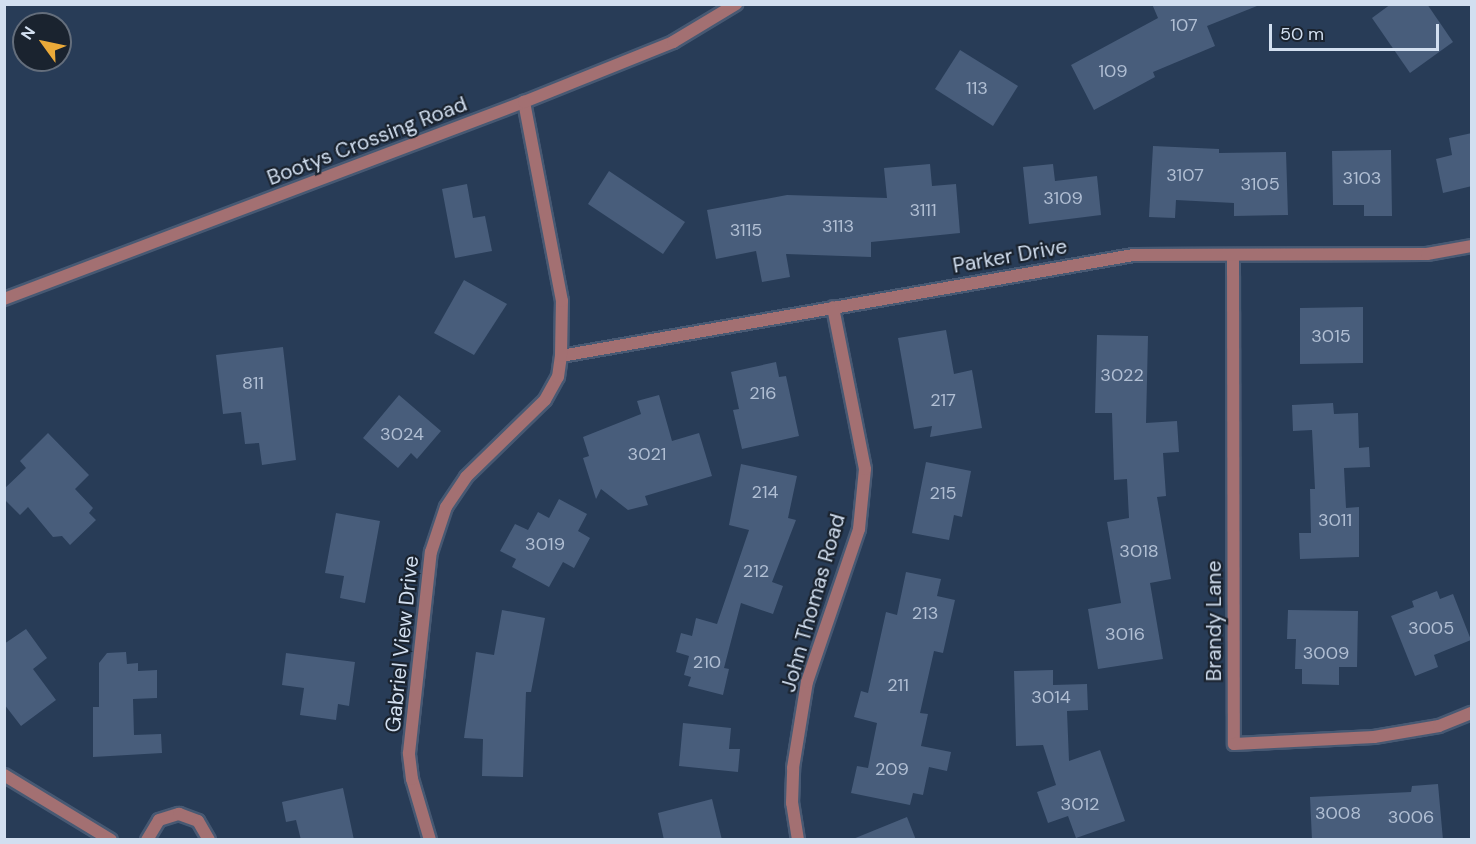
<!DOCTYPE html>
<style>
body{margin:0}
#map{position:relative;width:1476px;height:844px;overflow:hidden;background:#283c57;font-family:"DM Sans",sans-serif}
div>[style]{position:absolute}
[style*='--x']{left:calc(var(--x)*1px);top:calc(var(--y)*1px);width:calc(var(--w)*1px);rotate:calc(var(--a)*1deg)}
.building>*{inset:0;background:#485d7b}
.roads{filter:drop-shadow(2px 0 #475973) drop-shadow(-2px 0 #475973) drop-shadow(0 2px #475973) drop-shadow(0 -2px #475973)}
.minor>*{height:12px;margin:-6px;padding:0 6px;transform-origin:6px;border-radius:6px;background:#a37072}
.tertiary>*{height:12px;margin:-6px;padding:0 6px;transform-origin:6px;border-radius:6px;background:#a37072}
span{translate:-50% -50%;white-space:nowrap;text-align:center;line-height:1.15;-webkit-text-stroke:4.5px #1a232f;paint-order:stroke}
.number-label{font-size:18px;color:#b0bed3}
.number-label span{-webkit-text-stroke-width:0}
.street-label{font-size:21px;color:#d2dff0}
.frame{position:absolute;inset:0;border:6px solid #d2dff0;pointer-events:none}
.north{position:absolute;left:12px;top:12px;width:60px;height:60px;box-sizing:border-box;background:#1a232f;border:2px solid #646e7c;border-radius:50%;rotate:303deg;font-size:16px;font-weight:700;line-height:24px;text-align:center;color:#d2dff0}
.north::after{content:'';display:block;margin:auto;width:21px;height:27px;background:#ebaa39;clip-path:polygon(50% 0,100% 100%,50% 72%,0 100%)}
.scale{position:absolute;left:1269px;top:24px;width:170px;height:27px;box-sizing:border-box;border:3px solid #d2dff0;border-top:0;padding-left:8px;font-size:18px;line-height:21px;white-space:nowrap;color:#d2dff0;-webkit-text-stroke:4px #1a232f;paint-order:stroke}
</style>
<div id="map">
<div class="building">
<i style="clip-path:polygon(1152px 4px,1257px 6px,1207px 26px,1215px 46px,1153px 72px,1155px 77px,1094px 110px,1071px 65px,1158px 18px)"></i>
<i style="clip-path:polygon(1391px 4px,1427px 4px,1453px 42px,1410px 73px,1372px 18px)"></i>
<i style="clip-path:polygon(960px 50px,1018px 86px,993px 126px,935px 89px)"></i>
<i style="clip-path:polygon(1472px 133px,1472px 186px,1443px 193px,1436px 159px,1452px 155px,1449px 138px)"></i>
<i style="clip-path:polygon(1153px 146px,1219px 149px,1219px 153px,1286px 152px,1288px 215px,1234px 216px,1234px 203px,1176px 200px,1175px 218px,1149px 217px)"></i>
<i style="clip-path:polygon(1391px 150px,1392px 216px,1364px 216px,1364px 205px,1333px 205px,1332px 151px)"></i>
<i style="clip-path:polygon(930px 164px,932px 186px,956px 184px,960px 233px,871px 242px,871px 257px,786px 254px,790px 277px,762px 282px,756px 251px,716px 259px,707px 210px,787px 195px,887px 198px,884px 168px)"></i>
<i style="clip-path:polygon(1053px 164px,1055px 181px,1097px 176px,1101px 215px,1029px 224px,1023px 167px)"></i>
<i style="clip-path:polygon(609px 171px,685px 222px,663px 254px,588px 204px)"></i>
<i style="clip-path:polygon(467px 184px,473px 218px,485px 216px,492px 251px,455px 258px,442px 189px)"></i>
<i style="clip-path:polygon(464px 280px,507px 304px,474px 355px,434px 333px)"></i>
<i style="clip-path:polygon(1363px 307px,1363px 363px,1300px 364px,1300px 308px)"></i>
<i style="clip-path:polygon(946px 330px,954px 374px,972px 370px,982px 428px,930px 437px,932px 426px,914px 429px,898px 338px)"></i>
<i style="clip-path:polygon(1097px 335px,1148px 336px,1146px 423px,1177px 421px,1179px 452px,1163px 453px,1166px 496px,1157px 497px,1171px 579px,1150px 583px,1163px 659px,1098px 669px,1088px 609px,1121px 603px,1107px 522px,1129px 518px,1127px 479px,1114px 480px,1112px 413px,1095px 413px)"></i>
<i style="clip-path:polygon(283px 347px,296px 460px,262px 465px,259px 443px,245px 444px,241px 412px,223px 414px,216px 355px)"></i>
<i style="clip-path:polygon(776px 362px,779px 377px,786px 376px,799px 436px,742px 449px,733px 410px,739px 409px,731px 372px)"></i>
<i style="clip-path:polygon(399px 395px,441px 431px,417px 459px,411px 453px,398px 468px,363px 438px)"></i>
<i style="clip-path:polygon(659px 395px,672px 441px,699px 433px,712px 476px,645px 496px,648px 505px,628px 510px,601px 489px,596px 499px,583px 458px,589px 456px,583px 437px,641px 414px,637px 401px)"></i>
<i style="clip-path:polygon(1333px 403px,1334px 414px,1358px 413px,1359px 448px,1369px 447px,1370px 467px,1344px 468px,1346px 508px,1359px 507px,1359px 557px,1300px 559px,1299px 533px,1311px 533px,1310px 489px,1315px 489px,1312px 430px,1293px 431px,1292px 405px)"></i>
<i style="clip-path:polygon(48px 433px,89px 475px,75px 489px,93px 508px,89px 513px,96px 520px,70px 545px,62px 536px,53px 537px,28px 507px,20px 515px,4px 499px,4px 489px,26px 468px,20px 461px)"></i>
<i style="clip-path:polygon(926px 462px,971px 471px,962px 517px,954px 515px,949px 540px,912px 533px)"></i>
<i style="clip-path:polygon(741px 464px,797px 476px,788px 518px,796px 520px,772px 582px,783px 586px,773px 614px,741px 603px,724px 668px,729px 669px,723px 695px,688px 686px,691px 677px,684px 675px,689px 656px,676px 652px,681px 633px,692px 636px,696px 618px,717px 624px,749px 530px,729px 525px)"></i>
<i style="clip-path:polygon(559px 499px,587px 514px,578px 531px,590px 538px,574px 568px,563px 562px,549px 587px,512px 567px,516px 559px,500px 551px,515px 524px,528px 530px,538px 512px,549px 518px)"></i>
<i style="clip-path:polygon(336px 513px,380px 521px,365px 603px,340px 598px,344px 576px,325px 573px)"></i>
<i style="clip-path:polygon(906px 572px,941px 579px,937px 596px,955px 600px,943px 653px,934px 651px,920px 713px,928px 714px,921px 746px,951px 752px,947px 771px,929px 767px,923px 795px,913px 793px,910px 805px,851px 793px,857px 766px,868px 768px,877px 723px,854px 717px,861px 691px,868px 693px,886px 612px,897px 615px)"></i>
<i style="clip-path:polygon(1437px 591px,1440px 599px,1453px 594px,1471px 640px,1434px 655px,1438px 667px,1415px 676px,1391px 616px,1414px 607px,1412px 601px)"></i>
<i style="clip-path:polygon(502px 610px,545px 618px,531px 692px,526px 692px,523px 777px,482px 776px,483px 739px,464px 738px,476px 652px,494px 655px)"></i>
<i style="clip-path:polygon(1288px 610px,1358px 611px,1357px 667px,1339px 667px,1339px 685px,1302px 684px,1302px 669px,1295px 669px,1296px 639px,1287px 639px)"></i>
<i style="clip-path:polygon(26px 629px,47px 658px,33px 669px,56px 700px,21px 726px,4px 704px,4px 644px)"></i>
<i style="clip-path:polygon(126px 652px,127px 664px,138px 663px,138px 671px,157px 670px,157px 698px,133px 699px,134px 735px,161px 734px,162px 753px,93px 757px,93px 707px,99px 707px,99px 663px,107px 653px)"></i>
<i style="clip-path:polygon(286px 653px,355px 662px,349px 706px,338px 704px,336px 720px,300px 715px,304px 688px,282px 685px)"></i>
<i style="clip-path:polygon(1053px 670px,1053px 685px,1087px 684px,1088px 710px,1067px 711px,1069px 761px,1100px 750px,1125px 821px,1076px 838px,1068px 816px,1048px 823px,1037px 792px,1056px 785px,1043px 745px,1016px 746px,1014px 671px)"></i>
<i style="clip-path:polygon(683px 723px,731px 728px,729px 749px,740px 749px,738px 772px,679px 766px)"></i>
<i style="clip-path:polygon(1438px 784px,1443px 840px,1312px 840px,1310px 797px,1411px 792px,1412px 786px)"></i>
<i style="clip-path:polygon(343px 788px,354px 840px,301px 840px,296px 820px,286px 822px,282px 802px)"></i>
<i style="clip-path:polygon(712px 799px,722px 840px,664px 840px,658px 813px)"></i>
<i style="clip-path:polygon(907px 817px,916px 840px,853px 840px,853px 839px)"></i>
</div>
<div class="roads">
<div class="minor">
<i style="--x:1233;--y:256;--w:488;--a:89.9"></i>
<i style="--x:1234;--y:744;--w:140;--a:-2.9"></i>
<i style="--x:1374;--y:737;--w:66;--a:-9.6"></i>
<i style="--x:1439;--y:726;--w:35;--a:-22"></i>
<i style="--x:561;--y:356;--w:581;--a:-10.01"></i>
<i style="--x:1133;--y:255;--w:294;--a:-0.2"></i>
<i style="--x:1427;--y:254;--w:46;--a:-10.1"></i>
<i style="--x:4;--y:775;--w:125;--a:31.3"></i>
<i style="--x:147;--y:840;--w:23;--a:-59"></i>
<i style="--x:159;--y:820;--w:21;--a:-17"></i>
<i style="--x:179;--y:814;--w:20;--a:20"></i>
<i style="--x:198;--y:821;--w:22;--a:60"></i>
<i style="--x:430;--y:840;--w:64;--a:-106.4"></i>
<i style="--x:412;--y:779;--w:26;--a:-97"></i>
<i style="--x:409;--y:753;--w:202;--a:-83.8"></i>
<i style="--x:431;--y:552;--w:47;--a:-71.6"></i>
<i style="--x:446;--y:507;--w:36;--a:-56"></i>
<i style="--x:466;--y:477;--w:110;--a:-44.3"></i>
<i style="--x:545;--y:400;--w:26;--a:-61"></i>
<i style="--x:558;--y:377;--w:21;--a:-82"></i>
<i style="--x:561;--y:356;--w:55;--a:-89"></i>
<i style="--x:562;--y:301;--w:203;--a:-100.8"></i>
<i style="--x:798;--y:840;--w:37;--a:-99"></i>
<i style="--x:792;--y:803;--w:35;--a:-88"></i>
<i style="--x:793;--y:768;--w:87;--a:-80.8"></i>
<i style="--x:807;--y:682;--w:162;--a:-71.2"></i>
<i style="--x:859;--y:529;--w:60;--a:-84.3"></i>
<i style="--x:865;--y:469;--w:165;--a:-101.2"></i>
</div>
<div class="tertiary">
<i style="--x:4;--y:299;--w:556;--a:-20.75"></i>
<i style="--x:524;--y:102;--w:161;--a:-21.9"></i>
<i style="--x:673;--y:42;--w:74;--a:-31.1"></i>
</div>
</div>
<div class="number-label">
<span style="left:1184px;top:25px">107</span>
<span style="left:1113px;top:71px">109</span>
<span style="left:977px;top:88px">113</span>
<span style="left:1185px;top:175px">3107</span>
<span style="left:1362px;top:178px">3103</span>
<span style="left:1260px;top:184px">3105</span>
<span style="left:1063px;top:198px">3109</span>
<span style="left:923px;top:210px">3111</span>
<span style="left:838px;top:226px">3113</span>
<span style="left:746px;top:230px">3115</span>
<span style="left:1331px;top:336px">3015</span>
<span style="left:1122px;top:375px">3022</span>
<span style="left:253px;top:383px">811</span>
<span style="left:763px;top:393px">216</span>
<span style="left:943px;top:400px">217</span>
<span style="left:402px;top:434px">3024</span>
<span style="left:647px;top:454px">3021</span>
<span style="left:765px;top:492px">214</span>
<span style="left:943px;top:493px">215</span>
<span style="left:1335px;top:520px">3011</span>
<span style="left:545px;top:544px">3019</span>
<span style="left:1139px;top:551px">3018</span>
<span style="left:756px;top:571px">212</span>
<span style="left:925px;top:613px">213</span>
<span style="left:1431px;top:628px">3005</span>
<span style="left:1125px;top:634px">3016</span>
<span style="left:1326px;top:653px">3009</span>
<span style="left:707px;top:662px">210</span>
<span style="left:898px;top:685px">211</span>
<span style="left:1051px;top:697px">3014</span>
<span style="left:892px;top:769px">209</span>
<span style="left:1080px;top:804px">3012</span>
<span style="left:1338px;top:813px">3008</span>
<span style="left:1411px;top:817px">3006</span>
</div>
<div class="street-label">
<span style="left:367px;top:141px;rotate:-21deg">Bootys Crossing Road</span>
<span style="left:1010px;top:256px;rotate:-10deg">Parker Drive</span>
<span style="left:813px;top:603px;rotate:-74deg">John Thomas Road</span>
<span style="left:1214px;top:621px;rotate:-90deg">Brandy Lane</span>
<span style="left:402px;top:644px;rotate:-84deg">Gabriel View Drive</span>
</div>
<div class="frame"></div>
<div class="north">N</div>
<div class="scale">50 m</div>
</div>
